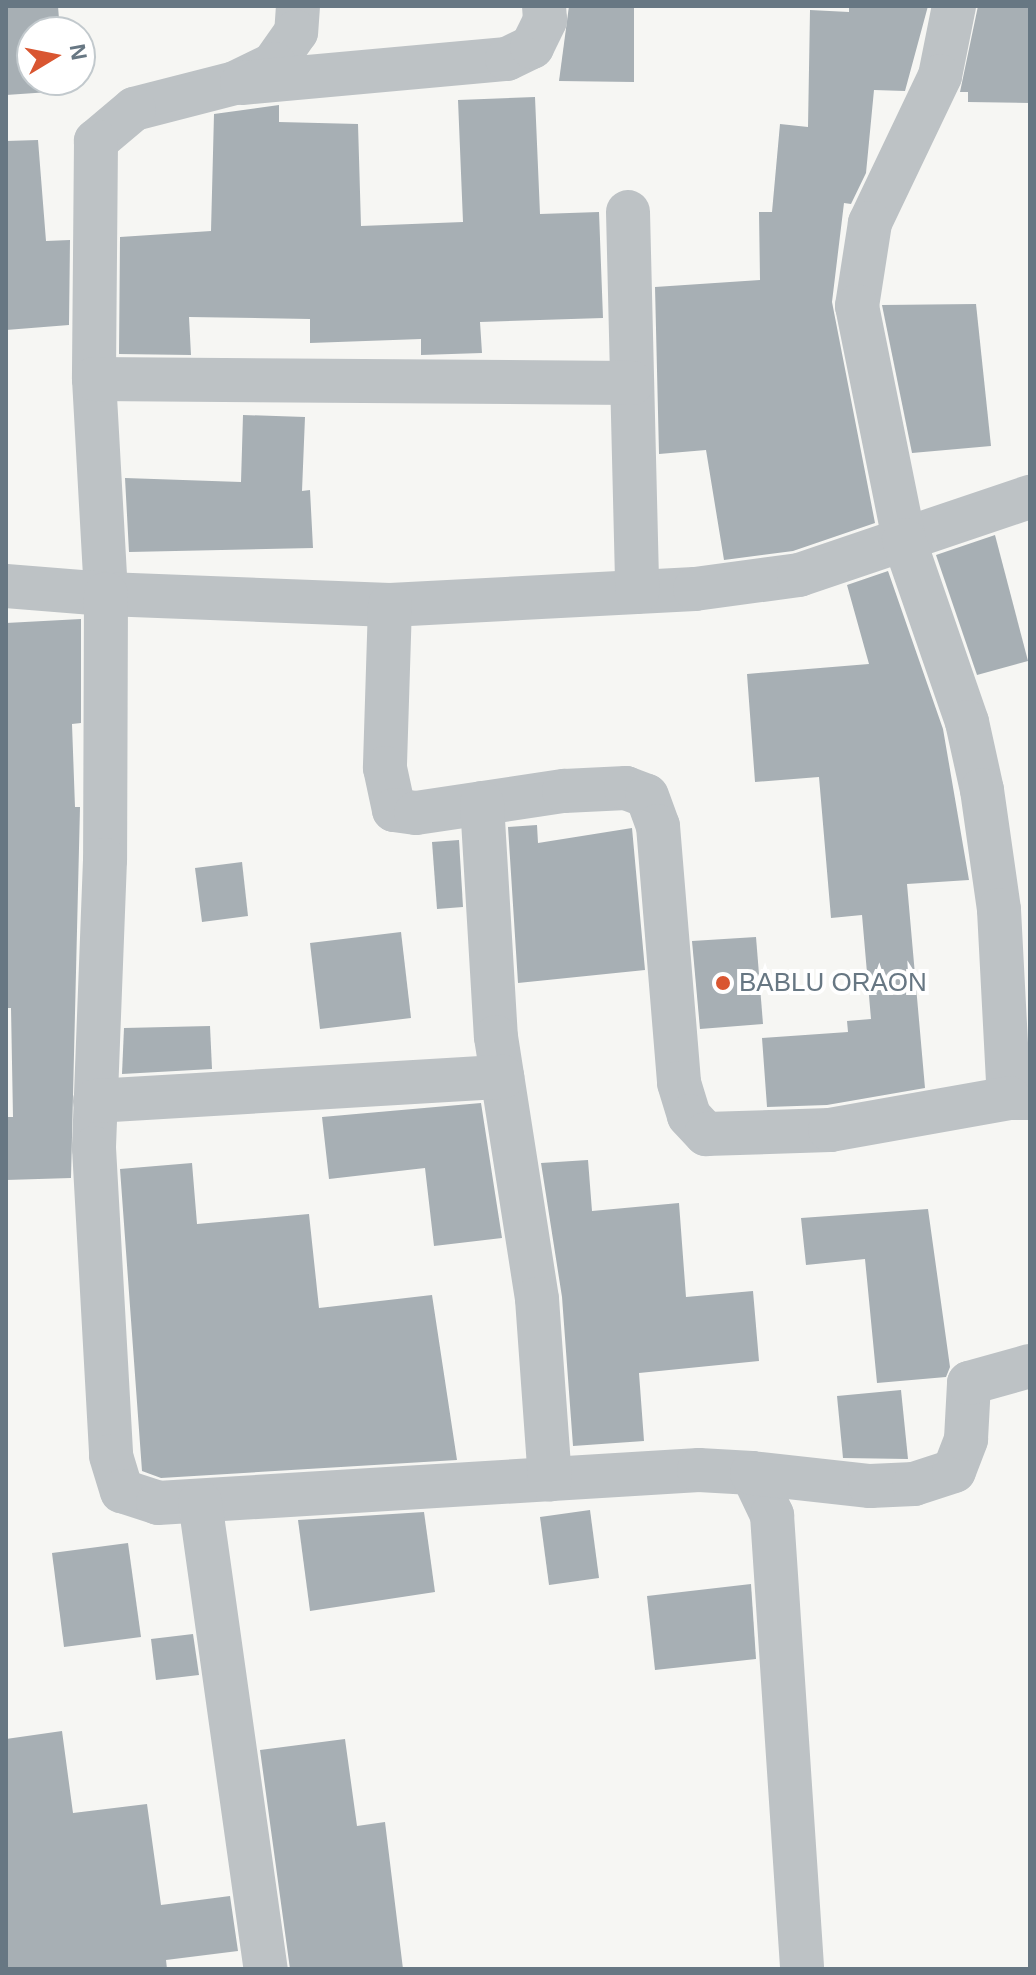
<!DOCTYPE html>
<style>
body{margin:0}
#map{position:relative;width:1036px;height:1975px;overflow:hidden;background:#f6f6f3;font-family:Helvetica,sans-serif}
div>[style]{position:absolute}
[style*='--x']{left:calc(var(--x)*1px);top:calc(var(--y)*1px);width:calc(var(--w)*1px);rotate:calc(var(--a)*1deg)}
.building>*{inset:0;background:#a7afb4}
.minor>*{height:44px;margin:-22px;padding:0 22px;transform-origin:22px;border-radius:22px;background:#bdc2c5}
.dots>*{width:22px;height:22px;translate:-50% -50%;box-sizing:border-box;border:4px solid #fff;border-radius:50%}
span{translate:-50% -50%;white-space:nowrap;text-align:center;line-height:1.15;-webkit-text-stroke:8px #fff;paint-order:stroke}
.poi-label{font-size:26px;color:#677783}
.left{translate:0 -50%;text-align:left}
.frame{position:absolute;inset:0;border:8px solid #677783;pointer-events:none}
.north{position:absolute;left:16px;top:16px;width:80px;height:80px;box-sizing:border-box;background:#fff;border:2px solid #c2c9cd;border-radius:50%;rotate:80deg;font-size:22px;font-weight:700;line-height:32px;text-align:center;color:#677783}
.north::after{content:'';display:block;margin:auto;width:28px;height:36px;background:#d95631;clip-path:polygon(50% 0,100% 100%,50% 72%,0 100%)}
</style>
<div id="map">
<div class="building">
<i style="clip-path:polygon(6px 6px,58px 6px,60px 32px,32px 32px,32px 80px,63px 80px,64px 91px,6px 95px)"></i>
<i style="clip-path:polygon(569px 6px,634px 6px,634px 82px,559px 81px)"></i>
<i style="clip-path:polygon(849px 6px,928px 6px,905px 91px,874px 90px,866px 173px,851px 204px,844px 203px,832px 302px,875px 523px,793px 551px,724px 560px,706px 450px,659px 454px,655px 287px,760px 280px,759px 212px,772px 212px,780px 124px,808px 127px,810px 10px,849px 12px)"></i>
<i style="clip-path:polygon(978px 6px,1030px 6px,1030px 103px,968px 102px,968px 92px,960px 92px)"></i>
<i style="clip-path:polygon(535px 97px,540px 214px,599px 212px,603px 318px,480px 322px,482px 353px,421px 355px,421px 339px,310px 343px,310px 319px,189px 317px,191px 355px,119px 354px,120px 237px,211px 231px,214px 114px,279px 105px,279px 122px,358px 124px,361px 226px,463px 222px,458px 100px)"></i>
<i style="clip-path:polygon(38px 140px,46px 241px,70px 240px,69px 325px,6px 330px,6px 141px)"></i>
<i style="clip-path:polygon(976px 304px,991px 446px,912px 453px,882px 305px)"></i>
<i style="clip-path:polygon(243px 415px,305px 417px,302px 491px,310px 490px,313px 548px,129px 552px,125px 478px,241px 482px)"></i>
<i style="clip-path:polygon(995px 535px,1028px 661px,977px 675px,936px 555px)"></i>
<i style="clip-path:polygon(888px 571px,943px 729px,969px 880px,907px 884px,925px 1088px,827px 1105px,767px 1107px,762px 1038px,848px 1032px,847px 1021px,871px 1019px,862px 915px,831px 918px,819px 777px,755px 782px,747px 674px,869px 664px,847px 585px)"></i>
<i style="clip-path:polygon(81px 619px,81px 723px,72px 724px,75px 807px,80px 807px,71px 1178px,6px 1180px,6px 1117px,13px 1117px,11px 1008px,6px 1008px,6px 623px)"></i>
<i style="clip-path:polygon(537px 825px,538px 843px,632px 828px,645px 970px,518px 983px,508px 827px)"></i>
<i style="clip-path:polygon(459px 840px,463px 907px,437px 909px,432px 842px)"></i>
<i style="clip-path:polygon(242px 862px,248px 916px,202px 922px,195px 868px)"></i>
<i style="clip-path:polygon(401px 932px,411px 1018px,320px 1029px,310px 943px)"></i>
<i style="clip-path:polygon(756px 937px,763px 1024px,700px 1029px,692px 941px)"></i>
<i style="clip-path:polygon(210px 1026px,212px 1069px,122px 1074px,124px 1028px)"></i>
<i style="clip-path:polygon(481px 1103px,502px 1238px,434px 1246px,425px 1168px,329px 1179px,322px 1117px)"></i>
<i style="clip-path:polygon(588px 1160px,592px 1211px,679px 1203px,686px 1297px,753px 1291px,759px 1361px,639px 1373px,644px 1441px,573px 1446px,562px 1297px,541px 1163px)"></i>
<i style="clip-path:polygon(192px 1163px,197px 1224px,309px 1214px,319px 1308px,432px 1295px,457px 1460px,161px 1478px,142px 1471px,120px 1169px)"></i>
<i style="clip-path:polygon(928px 1209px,950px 1367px,946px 1377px,877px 1383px,865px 1259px,806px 1265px,801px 1218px)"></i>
<i style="clip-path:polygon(901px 1390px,908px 1459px,843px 1458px,837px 1396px)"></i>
<i style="clip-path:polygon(590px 1510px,599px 1578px,549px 1585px,540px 1517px)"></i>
<i style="clip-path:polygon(424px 1512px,435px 1592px,310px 1611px,298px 1520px)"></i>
<i style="clip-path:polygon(128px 1543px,141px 1637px,64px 1647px,52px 1553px)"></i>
<i style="clip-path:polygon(751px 1584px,756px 1659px,655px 1670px,647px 1596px)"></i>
<i style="clip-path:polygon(193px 1634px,199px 1675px,156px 1680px,151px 1639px)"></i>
<i style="clip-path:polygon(62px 1731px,73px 1813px,147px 1804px,161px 1905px,230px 1896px,238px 1951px,166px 1960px,167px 1969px,6px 1969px,6px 1739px)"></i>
<i style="clip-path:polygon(345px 1739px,357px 1826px,385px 1822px,403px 1969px,290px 1969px,260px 1750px)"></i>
</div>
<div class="minor">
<i style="--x:298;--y:6;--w:26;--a:94"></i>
<i style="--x:296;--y:32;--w:39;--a:125"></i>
<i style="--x:274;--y:64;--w:43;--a:154"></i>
<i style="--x:235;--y:83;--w:104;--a:165.6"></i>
<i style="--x:134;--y:109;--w:50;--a:139.9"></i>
<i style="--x:96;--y:141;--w:238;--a:90.5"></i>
<i style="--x:94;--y:379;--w:215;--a:86.8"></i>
<i style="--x:106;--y:594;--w:284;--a:2.2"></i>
<i style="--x:390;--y:605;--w:305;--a:-3"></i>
<i style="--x:695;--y:589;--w:105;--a:-7.7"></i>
<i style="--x:799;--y:575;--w:244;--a:-18.7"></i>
<i style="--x:954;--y:6;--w:71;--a:101.3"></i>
<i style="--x:940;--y:76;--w:163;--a:115.5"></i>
<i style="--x:870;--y:223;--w:84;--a:98.9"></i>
<i style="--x:857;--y:306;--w:239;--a:78.6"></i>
<i style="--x:904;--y:540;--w:193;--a:70.9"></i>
<i style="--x:967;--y:722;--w:70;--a:77.6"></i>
<i style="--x:982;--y:790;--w:121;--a:81.9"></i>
<i style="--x:999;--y:910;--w:188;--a:87"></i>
<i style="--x:1009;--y:1098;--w:21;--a:0"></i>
<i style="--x:242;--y:83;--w:266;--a:-5.2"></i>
<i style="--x:507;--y:59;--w:28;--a:-26"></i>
<i style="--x:532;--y:47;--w:30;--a:-64"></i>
<i style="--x:545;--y:20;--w:14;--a:-94"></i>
<i style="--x:628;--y:212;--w:380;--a:88.6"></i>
<i style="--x:94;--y:379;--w:538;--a:0.43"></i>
<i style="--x:6;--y:586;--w:100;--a:4.6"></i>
<i style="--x:106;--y:594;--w:266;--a:90.2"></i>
<i style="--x:105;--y:860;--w:288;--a:92.2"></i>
<i style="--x:94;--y:1148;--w:308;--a:86.8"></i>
<i style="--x:111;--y:1456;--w:37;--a:73"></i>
<i style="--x:122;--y:1491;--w:38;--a:18"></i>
<i style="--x:158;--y:1503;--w:542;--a:-3.49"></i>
<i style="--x:699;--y:1470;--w:53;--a:3.2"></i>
<i style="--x:752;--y:1473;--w:47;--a:64.5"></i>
<i style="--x:772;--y:1515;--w:455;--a:86.2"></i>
<i style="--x:390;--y:605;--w:163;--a:91.8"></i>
<i style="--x:385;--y:768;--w:43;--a:77.9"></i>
<i style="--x:394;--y:810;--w:22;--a:8"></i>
<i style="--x:416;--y:813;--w:150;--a:-8.5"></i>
<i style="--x:564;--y:791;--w:62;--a:-2.8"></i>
<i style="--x:626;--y:788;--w:22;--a:21"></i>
<i style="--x:647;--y:796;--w:32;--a:70"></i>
<i style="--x:658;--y:826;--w:258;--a:85.3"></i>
<i style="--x:679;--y:1083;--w:34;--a:73"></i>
<i style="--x:689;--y:1116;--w:25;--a:47"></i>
<i style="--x:706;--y:1134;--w:124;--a:-1.8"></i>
<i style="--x:830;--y:1130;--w:182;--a:-10.1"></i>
<i style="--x:482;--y:803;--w:234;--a:86.6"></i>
<i style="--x:496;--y:1037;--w:265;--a:81.1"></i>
<i style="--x:537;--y:1299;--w:181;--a:85.9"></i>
<i style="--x:95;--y:1101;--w:408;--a:-3.4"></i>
<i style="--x:752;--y:1473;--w:119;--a:6.3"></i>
<i style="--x:870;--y:1486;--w:44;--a:-2.6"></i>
<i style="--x:914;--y:1484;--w:42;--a:-18"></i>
<i style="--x:954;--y:1471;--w:34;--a:-69"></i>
<i style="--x:966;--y:1439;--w:56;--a:-86.9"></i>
<i style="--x:969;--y:1383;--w:63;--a:-15.6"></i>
<i style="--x:200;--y:1502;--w:472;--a:82"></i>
</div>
<div class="dots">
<i style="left:723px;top:983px;background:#d95631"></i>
</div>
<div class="poi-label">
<span class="left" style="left:739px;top:983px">BABLU ORAON</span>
</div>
<div class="frame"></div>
<div class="north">N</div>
</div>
